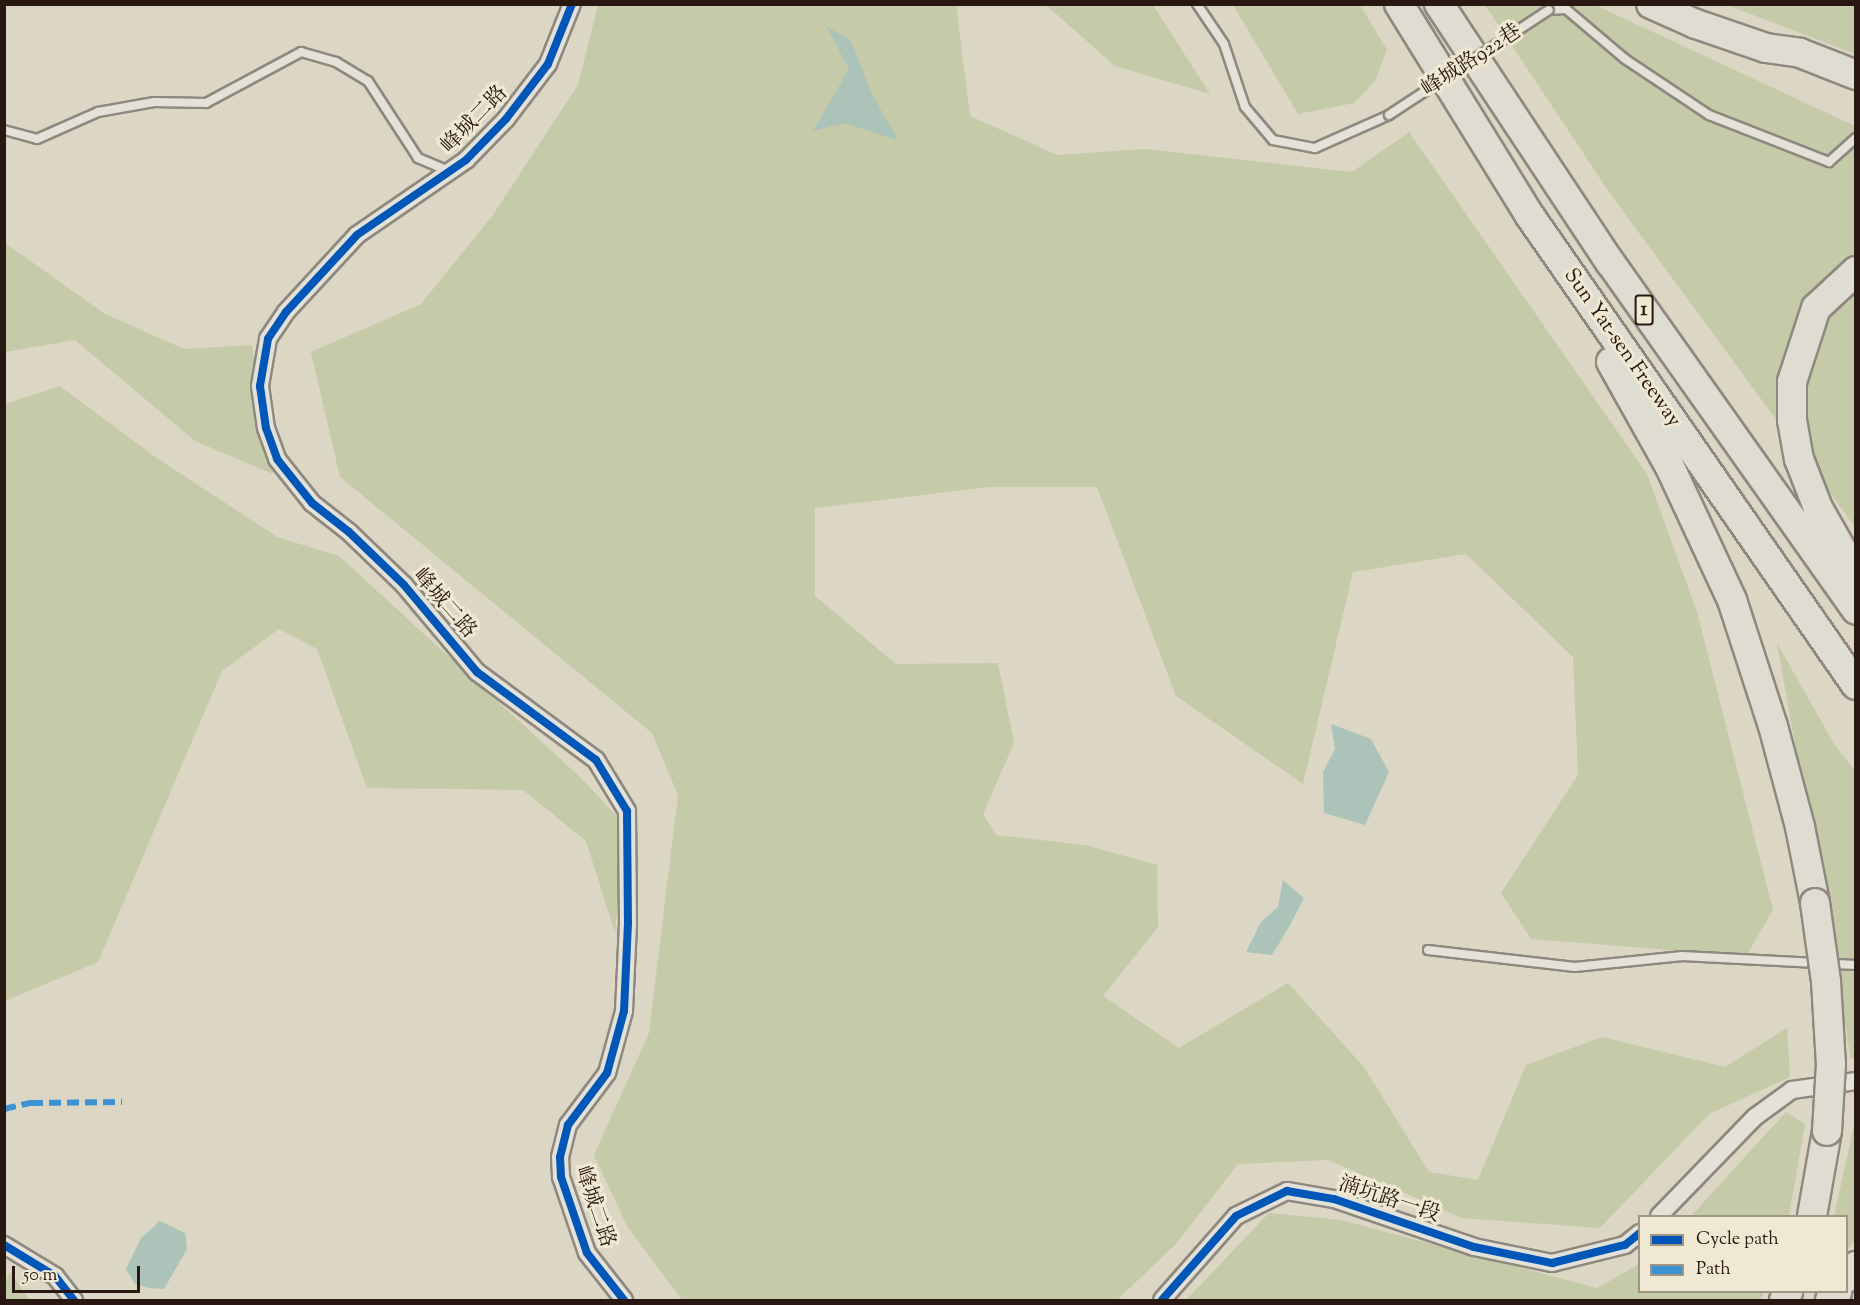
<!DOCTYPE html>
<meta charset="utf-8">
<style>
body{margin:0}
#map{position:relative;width:1860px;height:1305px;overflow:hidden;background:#dcd6c4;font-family:"Sorts Mill Goudy","Noto Serif TC",serif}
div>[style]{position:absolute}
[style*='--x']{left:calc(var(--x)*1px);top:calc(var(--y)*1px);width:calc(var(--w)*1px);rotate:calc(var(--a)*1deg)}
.green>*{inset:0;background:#c5caa8}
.water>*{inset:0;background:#abc3b8}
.roads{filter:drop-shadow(2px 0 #8e887e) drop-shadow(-2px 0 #8e887e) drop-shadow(0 2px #8e887e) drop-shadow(0 -2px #8e887e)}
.service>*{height:8px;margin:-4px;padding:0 4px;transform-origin:4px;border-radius:4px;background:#e4e1d8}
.minor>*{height:16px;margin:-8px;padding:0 8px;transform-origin:8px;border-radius:8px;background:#e4e1d8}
.motorway>*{height:28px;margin:-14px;padding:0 14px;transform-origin:14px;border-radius:14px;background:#dfdcd1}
.bridges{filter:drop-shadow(2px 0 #8e887e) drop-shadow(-2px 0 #8e887e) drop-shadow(0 2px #8e887e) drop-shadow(0 -2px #8e887e)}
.service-bridge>*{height:8px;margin:-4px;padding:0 4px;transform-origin:4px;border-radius:4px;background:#e4e1d8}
.motorway-bridge>*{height:28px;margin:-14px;padding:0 14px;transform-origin:14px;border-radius:14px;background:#dfdcd1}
.quiet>*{height:6px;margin-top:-3px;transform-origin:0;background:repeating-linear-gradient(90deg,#3c93d3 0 12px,transparent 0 18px)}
.cycleway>*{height:8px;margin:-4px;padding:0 4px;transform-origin:4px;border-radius:4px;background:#0057b8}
span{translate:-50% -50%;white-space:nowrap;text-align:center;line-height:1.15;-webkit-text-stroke:6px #efe8d2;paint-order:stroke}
.shield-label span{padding:2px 4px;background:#efe8d2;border:2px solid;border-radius:4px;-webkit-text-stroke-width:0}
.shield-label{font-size:20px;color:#291811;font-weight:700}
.street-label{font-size:21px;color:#291811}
.frame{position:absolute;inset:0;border:6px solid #291811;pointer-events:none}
.legend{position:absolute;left:1638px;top:1215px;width:210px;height:78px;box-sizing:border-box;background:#efe8d2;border:2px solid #a09585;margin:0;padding:8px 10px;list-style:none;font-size:18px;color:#291811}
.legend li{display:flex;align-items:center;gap:12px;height:30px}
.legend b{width:30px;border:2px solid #a09585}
.scale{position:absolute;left:12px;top:1266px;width:128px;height:27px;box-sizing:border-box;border:3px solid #291811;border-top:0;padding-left:8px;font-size:18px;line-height:21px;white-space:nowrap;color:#291811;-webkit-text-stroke:4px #efe8d2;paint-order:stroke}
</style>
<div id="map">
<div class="green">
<i style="clip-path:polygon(598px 5px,956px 5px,970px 116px,1057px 155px,1145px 149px,1352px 172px,1409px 132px,1647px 474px,1697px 612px,1773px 910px,1746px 956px,1531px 939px,1501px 893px,1578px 775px,1573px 657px,1466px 554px,1353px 572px,1303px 784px,1176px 696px,1097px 487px,989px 487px,815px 508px,815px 596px,896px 664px,998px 663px,1014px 743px,983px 814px,996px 835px,1085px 845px,1157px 865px,1158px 927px,1103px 996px,1179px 1048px,1288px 983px,1364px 1067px,1429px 1172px,1478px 1180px,1526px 1065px,1602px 1037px,1725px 1067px,1787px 1028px,1790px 1077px,1709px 1114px,1600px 1228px,1462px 1218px,1328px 1160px,1238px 1164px,1176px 1244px,1117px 1300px,682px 1300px,627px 1226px,594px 1155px,649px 1033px,678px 795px,652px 733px,340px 477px,311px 352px,421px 304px,493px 215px,578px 85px)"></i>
<i style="clip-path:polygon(1046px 5px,1153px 5px,1210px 94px,1115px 66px)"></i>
<i style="clip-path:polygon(1233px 5px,1360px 5px,1387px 50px,1375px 81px,1354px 103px,1298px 114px)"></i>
<i style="clip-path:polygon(1485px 5px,1595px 5px,1855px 126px,1855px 527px,1609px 192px)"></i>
<i style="clip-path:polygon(1725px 5px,1855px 5px,1855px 54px,1727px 5px)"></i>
<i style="clip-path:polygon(5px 243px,105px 314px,184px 349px,252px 345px,273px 474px,195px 441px,75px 340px,5px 352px)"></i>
<i style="clip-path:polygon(60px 386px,154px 456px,277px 537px,339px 556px,581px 778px,624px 824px,615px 933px,586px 841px,523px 790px,367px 788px,317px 649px,279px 629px,222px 671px,98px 962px,5px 1001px,5px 404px)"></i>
<i style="clip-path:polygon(1777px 643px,1834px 744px,1855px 771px,1855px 1058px,1851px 1059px)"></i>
<i style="clip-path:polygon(1786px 1112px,1805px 1124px,1789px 1216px,1691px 1216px)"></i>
<i style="clip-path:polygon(1855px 1121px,1855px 1239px,1847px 1251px,1846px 1216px,1834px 1216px)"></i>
<i style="clip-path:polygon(1269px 1213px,1341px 1220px,1597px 1288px,1639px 1264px,1640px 1292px,1764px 1292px,1760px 1300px,1186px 1300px)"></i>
<i style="clip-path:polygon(10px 1271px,29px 1300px,5px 1300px,5px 1284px)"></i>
</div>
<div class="water">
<i style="clip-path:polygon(826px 26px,851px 41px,872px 94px,898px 140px,844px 123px,813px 131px,849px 69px)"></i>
<i style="clip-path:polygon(1331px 724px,1371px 739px,1389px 772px,1365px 825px,1324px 813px,1323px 772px,1335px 749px)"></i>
<i style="clip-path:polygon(1283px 880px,1304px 898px,1289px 927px,1272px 955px,1246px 952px,1261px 922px,1278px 907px)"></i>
<i style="clip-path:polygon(160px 1221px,185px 1233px,187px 1249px,164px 1289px,149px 1288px,135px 1284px,126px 1269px,141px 1238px)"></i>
</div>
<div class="roads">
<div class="service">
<i style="--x:1197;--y:4;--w:48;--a:56"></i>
<i style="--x:1224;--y:44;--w:66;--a:71.6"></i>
<i style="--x:1245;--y:107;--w:43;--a:49.7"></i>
<i style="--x:1273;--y:140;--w:43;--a:10.8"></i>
<i style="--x:1315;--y:148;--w:81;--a:-24"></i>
<i style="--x:1549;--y:10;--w:17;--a:-3"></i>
<i style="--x:1566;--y:9;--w:77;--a:40.3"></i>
<i style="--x:1625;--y:59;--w:101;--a:33.7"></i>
<i style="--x:1709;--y:115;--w:129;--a:21.4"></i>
<i style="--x:1829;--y:162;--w:36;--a:-42"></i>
<i style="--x:4;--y:130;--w:34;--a:15"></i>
<i style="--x:37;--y:139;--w:67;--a:-23.9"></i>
<i style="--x:98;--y:112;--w:57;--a:-10.1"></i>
<i style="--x:154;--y:102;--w:52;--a:1.1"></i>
<i style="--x:206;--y:103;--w:108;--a:-28.2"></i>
<i style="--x:301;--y:52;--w:36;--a:16"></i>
<i style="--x:336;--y:62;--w:37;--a:31"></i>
<i style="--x:368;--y:81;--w:92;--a:57"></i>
<i style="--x:418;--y:158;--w:34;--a:23"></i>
<i style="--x:1428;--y:950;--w:148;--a:6.6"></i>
<i style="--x:1575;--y:967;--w:108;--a:-5.9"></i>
<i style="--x:1682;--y:956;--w:174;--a:3"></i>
</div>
<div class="minor">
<i style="--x:572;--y:4;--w:65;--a:111.8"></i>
<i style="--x:548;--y:64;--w:69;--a:127.4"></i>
<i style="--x:506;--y:119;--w:57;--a:134.3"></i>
<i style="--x:466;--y:160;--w:132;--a:145.5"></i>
<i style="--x:357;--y:235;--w:105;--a:132.7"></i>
<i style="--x:286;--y:312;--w:32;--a:124"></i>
<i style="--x:268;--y:339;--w:48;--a:99.7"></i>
<i style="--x:260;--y:386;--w:42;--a:81.9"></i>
<i style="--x:266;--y:428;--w:33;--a:70"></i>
<i style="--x:277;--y:459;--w:56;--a:51.5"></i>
<i style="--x:312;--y:503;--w:47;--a:38.1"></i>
<i style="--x:349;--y:532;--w:76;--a:43.9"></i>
<i style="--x:404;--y:585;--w:114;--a:50"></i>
<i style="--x:477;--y:672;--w:148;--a:36.5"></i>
<i style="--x:596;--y:760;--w:60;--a:58.7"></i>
<i style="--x:627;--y:811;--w:112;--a:89.5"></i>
<i style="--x:628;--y:923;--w:88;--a:92.6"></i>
<i style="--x:624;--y:1011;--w:64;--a:105.3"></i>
<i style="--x:607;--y:1073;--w:65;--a:126.9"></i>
<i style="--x:568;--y:1125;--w:33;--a:104"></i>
<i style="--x:560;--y:1157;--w:20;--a:87"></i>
<i style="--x:561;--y:1177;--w:80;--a:71.1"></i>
<i style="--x:587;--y:1253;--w:60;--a:51.8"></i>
<i style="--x:1659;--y:1216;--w:138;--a:-45.9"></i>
<i style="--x:1755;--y:1117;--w:46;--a:-36.1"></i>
<i style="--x:1792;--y:1090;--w:65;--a:-8"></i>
<i style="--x:4;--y:1245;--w:60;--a:31.3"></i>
<i style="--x:55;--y:1276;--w:31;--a:52"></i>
<i style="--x:1162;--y:1300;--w:112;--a:-48.6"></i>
<i style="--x:1236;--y:1216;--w:57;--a:-26.1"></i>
<i style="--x:1287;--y:1191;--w:48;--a:9.7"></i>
<i style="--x:1334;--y:1199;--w:148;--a:18.9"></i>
<i style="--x:1474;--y:1247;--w:80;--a:11.6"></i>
<i style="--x:1552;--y:1263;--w:75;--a:-13.9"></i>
<i style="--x:1625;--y:1245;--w:19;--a:-39"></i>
</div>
<div class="motorway">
<i style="--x:1399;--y:4;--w:249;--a:58.3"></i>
<i style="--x:1530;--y:216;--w:571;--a:55.2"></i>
<i style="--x:1439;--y:4;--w:310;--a:56.5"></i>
<i style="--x:1610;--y:262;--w:426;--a:54.7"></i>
<i style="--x:1651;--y:4;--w:49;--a:24"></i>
<i style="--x:1696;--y:24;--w:74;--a:18.9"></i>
<i style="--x:1766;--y:48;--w:34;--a:8"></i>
<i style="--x:1800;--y:53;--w:60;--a:21.4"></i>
<i style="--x:1856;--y:271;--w:54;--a:137.2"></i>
<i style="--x:1816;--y:308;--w:78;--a:108"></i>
<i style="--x:1792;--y:382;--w:38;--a:90"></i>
<i style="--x:1792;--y:420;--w:40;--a:80"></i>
<i style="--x:1799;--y:459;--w:53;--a:68.8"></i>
<i style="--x:1818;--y:508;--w:77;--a:60.4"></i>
<i style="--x:1611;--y:362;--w:120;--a:60.7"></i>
<i style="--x:1670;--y:467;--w:147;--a:65"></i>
<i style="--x:1732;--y:600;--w:133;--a:72"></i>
<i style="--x:1773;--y:726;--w:105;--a:75"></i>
<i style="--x:1800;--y:827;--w:77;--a:78.8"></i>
<i style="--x:1812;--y:1216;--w:86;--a:-80"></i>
<i style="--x:1846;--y:1278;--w:16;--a:-50"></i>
<i style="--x:1784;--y:1300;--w:9;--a:-63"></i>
<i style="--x:1830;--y:1300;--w:11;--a:-49"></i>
</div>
</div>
<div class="bridges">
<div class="service-bridge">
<i style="--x:1389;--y:115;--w:191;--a:-33.3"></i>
</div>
<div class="motorway-bridge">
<i style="--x:1815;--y:903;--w:79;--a:82"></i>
<i style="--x:1826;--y:981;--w:83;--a:86.6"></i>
<i style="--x:1831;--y:1064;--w:67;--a:93.4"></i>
</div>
</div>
<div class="quiet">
<i style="--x:4;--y:1109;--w:28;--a:-13"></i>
<i style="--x:31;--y:1103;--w:91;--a:-0.6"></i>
</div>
<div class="cycleway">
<i style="--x:572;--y:4;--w:65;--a:111.8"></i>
<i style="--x:548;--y:64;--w:69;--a:127.4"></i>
<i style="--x:506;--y:119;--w:57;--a:134.3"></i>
<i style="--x:466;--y:160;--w:132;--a:145.5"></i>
<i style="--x:357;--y:235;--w:105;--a:132.7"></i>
<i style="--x:286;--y:312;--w:32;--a:124"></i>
<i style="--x:268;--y:339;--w:48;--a:99.7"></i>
<i style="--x:260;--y:386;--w:42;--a:81.9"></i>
<i style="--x:266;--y:428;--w:33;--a:70"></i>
<i style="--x:277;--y:459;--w:56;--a:51.5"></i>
<i style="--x:312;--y:503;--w:47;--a:38.1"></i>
<i style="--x:349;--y:532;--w:76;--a:43.9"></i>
<i style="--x:404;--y:585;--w:114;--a:50"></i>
<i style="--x:477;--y:672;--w:148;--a:36.5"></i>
<i style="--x:596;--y:760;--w:60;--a:58.7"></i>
<i style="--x:627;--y:811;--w:112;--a:89.5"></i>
<i style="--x:628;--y:923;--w:88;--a:92.6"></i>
<i style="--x:624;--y:1011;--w:64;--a:105.3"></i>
<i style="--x:607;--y:1073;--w:65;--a:126.9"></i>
<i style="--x:568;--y:1125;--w:33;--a:104"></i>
<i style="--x:560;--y:1157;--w:20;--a:87"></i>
<i style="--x:561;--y:1177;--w:80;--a:71.1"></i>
<i style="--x:587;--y:1253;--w:60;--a:51.8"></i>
<i style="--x:4;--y:1245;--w:60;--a:31.3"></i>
<i style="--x:55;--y:1276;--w:31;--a:52"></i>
<i style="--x:1162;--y:1300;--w:112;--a:-48.6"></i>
<i style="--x:1236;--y:1216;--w:57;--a:-26.1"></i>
<i style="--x:1287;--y:1191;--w:48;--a:9.7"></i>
<i style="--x:1334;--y:1199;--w:148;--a:18.9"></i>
<i style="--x:1474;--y:1247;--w:80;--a:11.6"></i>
<i style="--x:1552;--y:1263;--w:75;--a:-13.9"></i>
<i style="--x:1625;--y:1245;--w:19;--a:-39"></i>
</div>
<div class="shield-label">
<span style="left:1644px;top:310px">1</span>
</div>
<div class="street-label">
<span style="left:1472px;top:61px;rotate:-33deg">峰城路922巷</span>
<span style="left:475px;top:120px;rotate:-46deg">峰城二路</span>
<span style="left:1622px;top:348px;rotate:55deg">Sun Yat-sen Freeway</span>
<span style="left:444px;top:604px;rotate:49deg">峰城二路</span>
<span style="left:1389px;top:1200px;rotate:18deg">湳坑路一段</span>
<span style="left:594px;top:1207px;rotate:71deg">峰城二路</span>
</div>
<div class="frame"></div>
<ul class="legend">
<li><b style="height:8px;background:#0057b8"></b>Cycle path</li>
<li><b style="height:8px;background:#3c93d3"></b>Path</li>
</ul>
<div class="scale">50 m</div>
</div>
